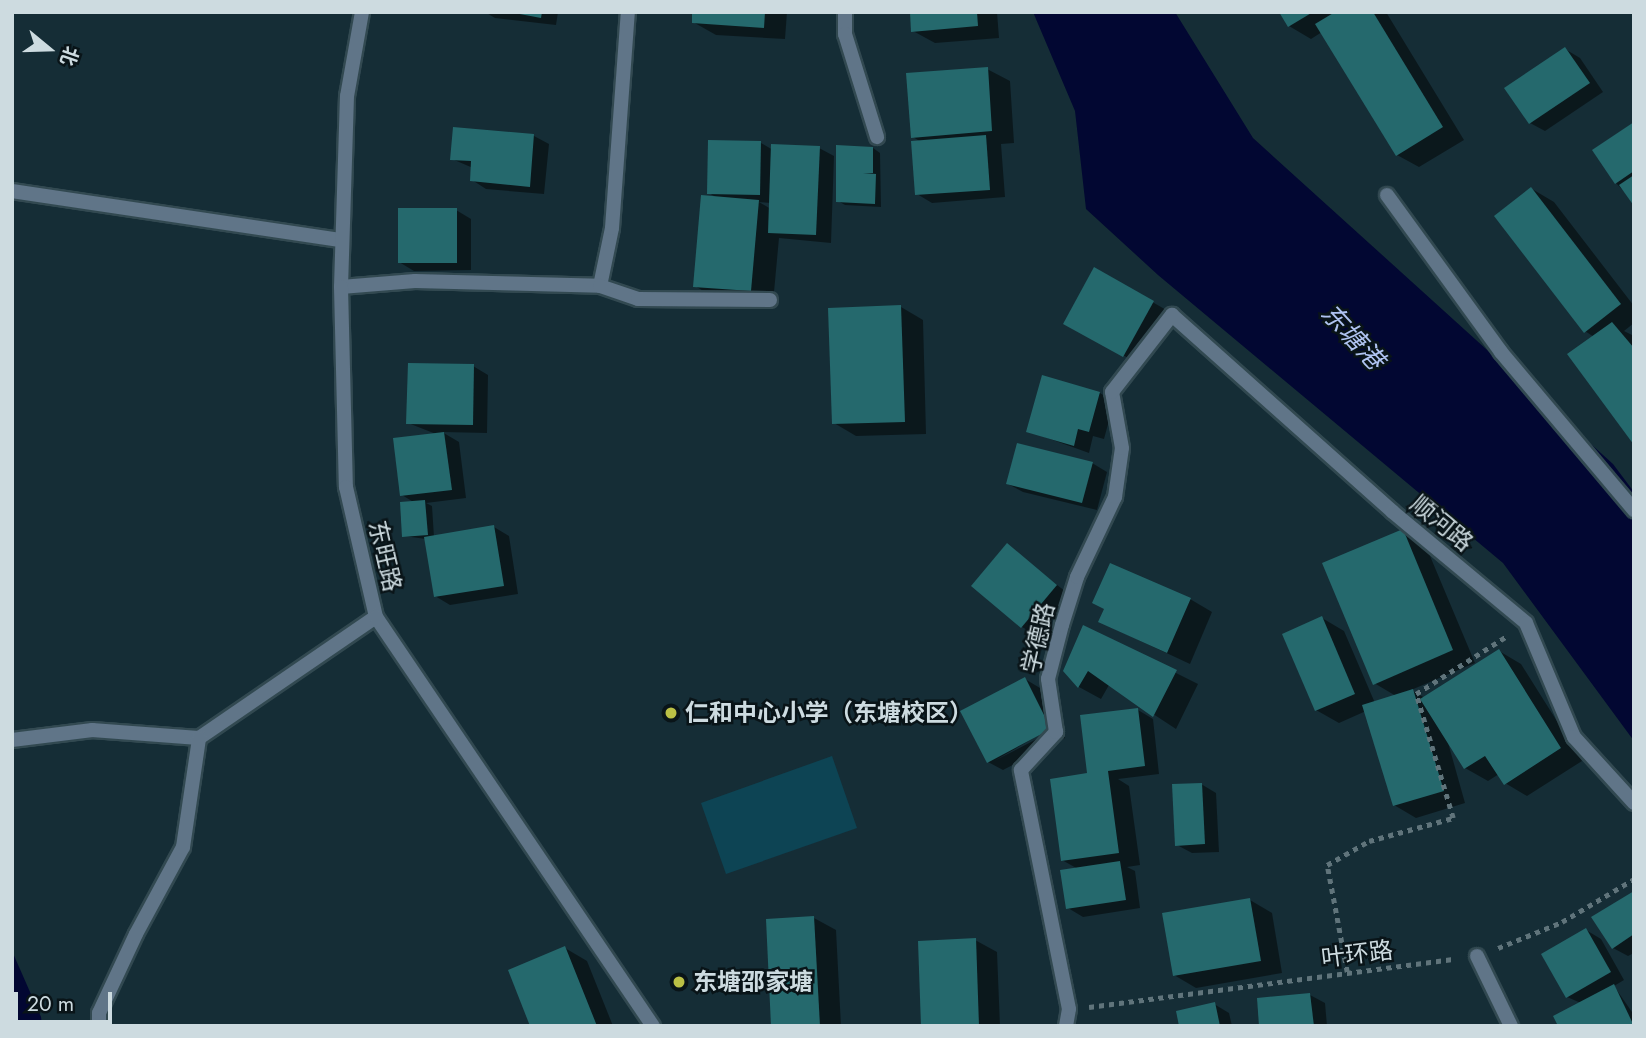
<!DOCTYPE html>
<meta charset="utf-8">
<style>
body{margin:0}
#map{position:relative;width:1646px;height:1038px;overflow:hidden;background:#152d36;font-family:Jost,"Noto Sans SC",sans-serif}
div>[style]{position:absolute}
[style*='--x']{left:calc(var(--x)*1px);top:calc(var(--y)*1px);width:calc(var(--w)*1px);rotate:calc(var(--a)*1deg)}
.green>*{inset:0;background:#0d4454}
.water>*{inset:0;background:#020732}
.shadow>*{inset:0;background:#0007}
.building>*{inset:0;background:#25696d}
.path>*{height:4.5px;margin-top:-2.25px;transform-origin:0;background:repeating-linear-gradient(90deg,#60747b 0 5px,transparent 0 10px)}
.roads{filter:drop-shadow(2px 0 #324951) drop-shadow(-2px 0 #324951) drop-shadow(0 2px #324951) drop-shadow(0 -2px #324951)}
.minor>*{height:14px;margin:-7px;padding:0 7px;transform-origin:7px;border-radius:7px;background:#607588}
.tertiary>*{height:14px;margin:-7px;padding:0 7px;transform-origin:7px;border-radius:7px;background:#607588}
.dots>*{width:19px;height:19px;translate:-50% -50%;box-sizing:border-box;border:4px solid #091418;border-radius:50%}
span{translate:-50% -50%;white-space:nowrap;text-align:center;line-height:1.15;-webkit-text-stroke:5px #091418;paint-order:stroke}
.street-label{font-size:24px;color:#cddbe0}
.poi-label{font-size:24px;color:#cddbe0;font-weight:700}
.left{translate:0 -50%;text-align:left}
.water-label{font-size:26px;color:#afc3f0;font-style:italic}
.frame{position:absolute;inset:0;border:14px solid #cddbe0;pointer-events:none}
.north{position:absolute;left:14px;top:14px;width:70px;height:70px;-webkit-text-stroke:5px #091418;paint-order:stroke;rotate:109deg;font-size:19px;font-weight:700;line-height:28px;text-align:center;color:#cddbe0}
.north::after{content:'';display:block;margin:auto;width:24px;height:32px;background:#cddbe0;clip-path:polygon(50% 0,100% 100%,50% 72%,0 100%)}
.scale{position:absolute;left:14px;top:992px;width:98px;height:32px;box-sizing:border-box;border:4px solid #cddbe0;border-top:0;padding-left:9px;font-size:21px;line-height:24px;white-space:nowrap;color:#cddbe0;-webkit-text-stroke:5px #091418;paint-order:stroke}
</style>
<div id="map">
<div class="green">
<i style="clip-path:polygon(832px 756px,857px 828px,726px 874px,701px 803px)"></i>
</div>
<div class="water">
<i style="clip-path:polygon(1033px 12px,1175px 12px,1253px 138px,1613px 464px,1634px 492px,1634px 741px,1503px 563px,1158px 275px,1086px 209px,1075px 111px)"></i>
<i style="clip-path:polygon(12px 951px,41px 1017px,42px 1026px,12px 1026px)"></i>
</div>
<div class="shadow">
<i style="clip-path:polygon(485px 12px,558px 12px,556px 25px,495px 18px)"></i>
<i style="clip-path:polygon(694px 12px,787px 12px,785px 39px,716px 35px,693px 22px)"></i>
<i style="clip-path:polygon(912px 12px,997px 12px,999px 38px,935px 43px,913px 31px)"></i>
<i style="clip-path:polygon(1281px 12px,1386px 12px,1464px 140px,1419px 167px,1397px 155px,1322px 32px,1311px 39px,1289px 26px)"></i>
<i style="clip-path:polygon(1565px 49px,1580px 58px,1603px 92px,1545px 131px,1530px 123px)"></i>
<i style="clip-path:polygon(987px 69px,1010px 81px,1014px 143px,1001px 144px,1005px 197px,932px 203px,917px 194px,921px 142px,913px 137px)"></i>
<i style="clip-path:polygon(1634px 124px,1634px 202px,1616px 183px)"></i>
<i style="clip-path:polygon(455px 128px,534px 136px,549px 144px,544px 194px,486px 189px,472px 180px,473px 168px,452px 159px)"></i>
<i style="clip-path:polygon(evenodd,761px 143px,773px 150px,819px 148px,834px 156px,831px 243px,779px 238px,773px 303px,717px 299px,695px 286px,719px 199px,709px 193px,761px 143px,759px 202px,771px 203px,771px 209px,759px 202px)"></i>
<i style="clip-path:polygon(873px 148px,880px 153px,881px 207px,845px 205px,838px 201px)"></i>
<i style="clip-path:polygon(1532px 189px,1554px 202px,1634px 306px,1634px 323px,1624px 331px,1634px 336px,1634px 442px,1594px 337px,1585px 331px)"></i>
<i style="clip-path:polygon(456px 210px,471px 219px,471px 270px,414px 271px,399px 262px)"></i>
<i style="clip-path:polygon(1095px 269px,1168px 311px,1139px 364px,1065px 323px)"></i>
<i style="clip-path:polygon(901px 307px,923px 320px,926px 434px,856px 436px,834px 423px)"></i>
<i style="clip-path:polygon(473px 366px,488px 375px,487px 433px,442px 432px,459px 442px,466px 498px,426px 503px,432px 506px,434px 537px,494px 527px,509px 536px,518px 594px,450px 605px,435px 596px,426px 539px,404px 536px,415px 503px,402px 495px,436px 434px,408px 423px)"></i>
<i style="clip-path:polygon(1100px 393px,1114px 402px,1104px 439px,1093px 436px,1089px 453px,1028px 431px)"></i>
<i style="clip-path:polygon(1092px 463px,1107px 472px,1097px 510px,1023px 492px,1008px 484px)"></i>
<i style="clip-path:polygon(1403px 531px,1425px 544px,1475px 663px,1411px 690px,1425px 698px,1499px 651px,1521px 664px,1582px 761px,1527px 796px,1505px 783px,1499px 774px,1488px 781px,1465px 768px,1447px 739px,1465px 803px,1416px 818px,1394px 805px,1366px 711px,1339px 723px,1316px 710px,1322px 618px,1344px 631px,1375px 703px,1396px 696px,1374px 683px)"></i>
<i style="clip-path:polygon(1007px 546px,1070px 595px,1036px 635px,1022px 627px)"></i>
<i style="clip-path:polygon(1190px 599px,1212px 612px,1190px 664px,1100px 622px,1105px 609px)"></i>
<i style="clip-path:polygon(1084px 627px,1198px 684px,1176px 729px,1109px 685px,1101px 699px,1079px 687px,1065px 670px)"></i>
<i style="clip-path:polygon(1025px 679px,1040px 688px,1058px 724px,994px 761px,1060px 727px,1065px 738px,1003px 770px,988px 762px)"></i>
<i style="clip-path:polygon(1138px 710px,1153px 719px,1159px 774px,1118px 779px,1129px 786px,1140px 865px,1127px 867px,1135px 871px,1140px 908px,1083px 917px,1068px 908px,1078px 869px,1062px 860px,1093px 775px)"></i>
<i style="clip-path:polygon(1201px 784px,1216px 793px,1219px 852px,1192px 853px,1177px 845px)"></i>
<i style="clip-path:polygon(1634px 893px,1634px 953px,1628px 956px,1613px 948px)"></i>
<i style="clip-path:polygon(1250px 900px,1272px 913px,1282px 973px,1196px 988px,1174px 975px)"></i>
<i style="clip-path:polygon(814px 918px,836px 930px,841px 1026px,773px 1026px)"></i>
<i style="clip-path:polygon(1586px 930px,1601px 939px,1624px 980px,1614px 986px,1634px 1015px,1634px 1026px,1567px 997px)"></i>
<i style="clip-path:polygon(975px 940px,997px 952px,1000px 1026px,923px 1026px)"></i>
<i style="clip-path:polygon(565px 948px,587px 961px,613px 1026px,532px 1026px)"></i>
<i style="clip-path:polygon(1310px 995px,1325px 1003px,1327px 1026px,1261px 1026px)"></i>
<i style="clip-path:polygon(1214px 1004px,1229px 1013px,1232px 1026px,1181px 1026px)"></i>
</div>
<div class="building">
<i style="clip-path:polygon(509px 12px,542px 12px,541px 18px)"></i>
<i style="clip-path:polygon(692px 12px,765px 12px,764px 28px,692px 23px)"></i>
<i style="clip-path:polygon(910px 12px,977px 12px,978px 26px,911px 32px)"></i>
<i style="clip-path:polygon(1279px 12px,1313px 12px,1288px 27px)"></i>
<i style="clip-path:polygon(1335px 12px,1373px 12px,1443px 127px,1396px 156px,1315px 24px)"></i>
<i style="clip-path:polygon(1565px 47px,1590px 83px,1529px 124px,1504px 88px)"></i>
<i style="clip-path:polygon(988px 67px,992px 131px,911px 138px,906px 73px)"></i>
<i style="clip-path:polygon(1634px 122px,1634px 171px,1615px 184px,1592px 150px)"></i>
<i style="clip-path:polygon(453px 127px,534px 134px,530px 187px,470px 181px,471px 161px,450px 160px)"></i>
<i style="clip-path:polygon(986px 135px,990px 190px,915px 195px,911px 141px)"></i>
<i style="clip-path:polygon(708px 140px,761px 141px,760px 195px,707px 194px)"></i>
<i style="clip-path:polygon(771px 144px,820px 146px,816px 235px,768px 233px)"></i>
<i style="clip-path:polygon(836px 145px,873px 147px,873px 173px,863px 173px,876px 174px,875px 204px,836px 202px)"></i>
<i style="clip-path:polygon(1634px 175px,1634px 206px,1619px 185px)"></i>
<i style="clip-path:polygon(1531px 187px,1621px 304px,1584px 333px,1494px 216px)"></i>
<i style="clip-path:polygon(701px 195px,759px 200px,751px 291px,693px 287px)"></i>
<i style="clip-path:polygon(398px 208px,457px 208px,457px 263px,398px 263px)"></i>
<i style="clip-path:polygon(1094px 267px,1154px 301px,1123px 357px,1063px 324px)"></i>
<i style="clip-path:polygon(901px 305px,905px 422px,832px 424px,828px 308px)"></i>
<i style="clip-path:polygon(1612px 322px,1634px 348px,1634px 445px,1567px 354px)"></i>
<i style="clip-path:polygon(408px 363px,474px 364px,473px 425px,406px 424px)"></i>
<i style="clip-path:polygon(1042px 375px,1100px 392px,1089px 432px,1078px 429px,1074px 446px,1026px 432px)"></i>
<i style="clip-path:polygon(444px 432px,452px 490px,400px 496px,393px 438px)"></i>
<i style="clip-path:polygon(1017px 443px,1093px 462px,1082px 503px,1006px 484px)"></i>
<i style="clip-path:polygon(425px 500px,428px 535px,402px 537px,400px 502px)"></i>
<i style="clip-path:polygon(494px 525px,504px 586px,434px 597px,424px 537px)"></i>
<i style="clip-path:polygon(1403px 529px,1453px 650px,1373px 685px,1322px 563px)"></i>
<i style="clip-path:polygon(1007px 543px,1057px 585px,1021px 628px,971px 586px)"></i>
<i style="clip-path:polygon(1110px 563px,1191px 598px,1167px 653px,1098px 622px,1104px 609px,1092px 603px)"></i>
<i style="clip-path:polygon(1322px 616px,1355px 694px,1315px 711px,1282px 634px)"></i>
<i style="clip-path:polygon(1083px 625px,1177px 670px,1153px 717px,1088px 671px,1078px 688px,1063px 671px)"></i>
<i style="clip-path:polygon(1499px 649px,1561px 748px,1504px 785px,1485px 756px,1464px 769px,1420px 699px)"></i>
<i style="clip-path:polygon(1025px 677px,1051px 729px,987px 763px,960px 711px)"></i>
<i style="clip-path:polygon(1413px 689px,1444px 791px,1393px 806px,1362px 705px)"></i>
<i style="clip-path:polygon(1138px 708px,1145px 766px,1108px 771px,1119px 853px,1061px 861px,1050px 779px,1087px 773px,1080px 715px)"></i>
<i style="clip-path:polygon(1202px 783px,1205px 844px,1175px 846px,1172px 784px)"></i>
<i style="clip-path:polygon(1120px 861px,1126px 900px,1066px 909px,1060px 870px)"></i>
<i style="clip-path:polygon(1634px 891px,1634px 934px,1612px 949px,1591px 917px)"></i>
<i style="clip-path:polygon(1250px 898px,1261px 961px,1173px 976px,1162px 913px)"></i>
<i style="clip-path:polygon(814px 916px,820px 1026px,771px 1026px,766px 919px)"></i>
<i style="clip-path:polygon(1586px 928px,1611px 972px,1566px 998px,1541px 954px)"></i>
<i style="clip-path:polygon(976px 938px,979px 1026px,921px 1026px,918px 941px)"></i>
<i style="clip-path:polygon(565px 946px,597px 1026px,530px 1026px,508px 970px)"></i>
<i style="clip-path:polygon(1614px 984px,1634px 1026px,1558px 1026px,1553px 1016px)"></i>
<i style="clip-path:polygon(1310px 993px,1314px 1026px,1259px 1026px,1257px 998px)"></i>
<i style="clip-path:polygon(1215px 1002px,1220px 1026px,1179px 1026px,1176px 1011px)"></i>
</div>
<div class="path">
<i style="--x:1498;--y:948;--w:69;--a:-22.1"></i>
<i style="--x:1562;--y:922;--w:84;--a:-30.8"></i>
<i style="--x:1347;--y:972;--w:109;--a:-100.6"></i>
<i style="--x:1327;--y:865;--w:48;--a:-29.7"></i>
<i style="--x:1369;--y:841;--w:87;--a:-15.3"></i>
<i style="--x:1453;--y:818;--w:129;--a:-106.6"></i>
<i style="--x:1416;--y:694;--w:108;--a:-32.5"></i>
<i style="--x:1089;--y:1007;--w:369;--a:-7.5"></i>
</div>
<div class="roads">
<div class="minor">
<i style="--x:845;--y:12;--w:22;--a:90"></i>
<i style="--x:845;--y:34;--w:108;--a:72.7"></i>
<i style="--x:12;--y:191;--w:333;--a:8.5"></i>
<i style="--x:1387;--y:195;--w:194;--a:54"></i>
<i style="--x:1501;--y:352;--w:207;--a:49.9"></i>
<i style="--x:600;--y:286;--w:59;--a:-78.3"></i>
<i style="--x:612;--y:228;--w:217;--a:-85.8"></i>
<i style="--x:341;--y:287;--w:74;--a:-4.6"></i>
<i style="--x:415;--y:281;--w:185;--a:1.5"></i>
<i style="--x:600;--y:286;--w:40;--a:18.9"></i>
<i style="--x:638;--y:299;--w:132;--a:0.4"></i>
<i style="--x:12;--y:740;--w:81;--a:-7.1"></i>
<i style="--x:92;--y:730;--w:107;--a:4.3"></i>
<i style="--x:199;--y:738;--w:214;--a:-34.4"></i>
<i style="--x:1477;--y:956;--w:78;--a:64.1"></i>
<i style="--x:99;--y:1026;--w:13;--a:-90"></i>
<i style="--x:99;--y:1013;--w:87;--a:-64.9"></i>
<i style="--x:136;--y:934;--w:99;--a:-61.6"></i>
<i style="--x:183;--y:847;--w:110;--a:-81.6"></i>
<i style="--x:1066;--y:1026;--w:17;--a:-80"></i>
<i style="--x:1069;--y:1009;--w:244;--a:-101.4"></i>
<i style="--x:1021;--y:770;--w:52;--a:-47.4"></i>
<i style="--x:1056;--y:732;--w:54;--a:-98.6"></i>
<i style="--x:1048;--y:679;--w:56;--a:-75.5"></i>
<i style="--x:1062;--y:625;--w:50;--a:-72.6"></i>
<i style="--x:1077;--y:577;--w:89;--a:-64.6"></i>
<i style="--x:1115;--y:497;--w:49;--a:-81.9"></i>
<i style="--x:1122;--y:448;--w:57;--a:-100.1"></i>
<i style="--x:1112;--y:392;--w:98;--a:-52.1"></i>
<i style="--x:1172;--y:315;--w:296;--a:41.7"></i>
<i style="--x:1393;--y:512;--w:173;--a:39.8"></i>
<i style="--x:1526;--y:623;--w:124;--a:67.2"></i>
<i style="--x:1574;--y:737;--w:89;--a:47.7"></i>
</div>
<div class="tertiary">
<i style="--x:362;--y:12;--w:85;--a:100.1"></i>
<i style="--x:347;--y:96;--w:191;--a:91.8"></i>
<i style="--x:341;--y:287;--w:200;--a:88.6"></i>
<i style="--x:346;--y:487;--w:133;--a:77"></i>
<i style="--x:376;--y:617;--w:494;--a:55.9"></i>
</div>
</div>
<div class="dots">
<i style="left:671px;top:713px;background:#bbc045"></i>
<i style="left:679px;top:982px;background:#bbc045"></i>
</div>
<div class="street-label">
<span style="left:1442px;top:523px;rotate:40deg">顺河路</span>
<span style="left:385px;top:556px;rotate:77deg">东旺路</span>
<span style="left:1038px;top:638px;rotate:-77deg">学德路</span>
<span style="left:1357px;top:954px;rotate:-7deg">叶环路</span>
</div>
<div class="poi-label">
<span class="left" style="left:685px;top:713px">仁和中心小学（东塘校区）</span>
<span class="left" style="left:693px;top:982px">东塘邵家塘</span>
</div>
<div class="water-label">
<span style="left:1352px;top:337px;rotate:47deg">东塘港</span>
</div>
<div class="frame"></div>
<div class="north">北</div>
<div class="scale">20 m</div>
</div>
